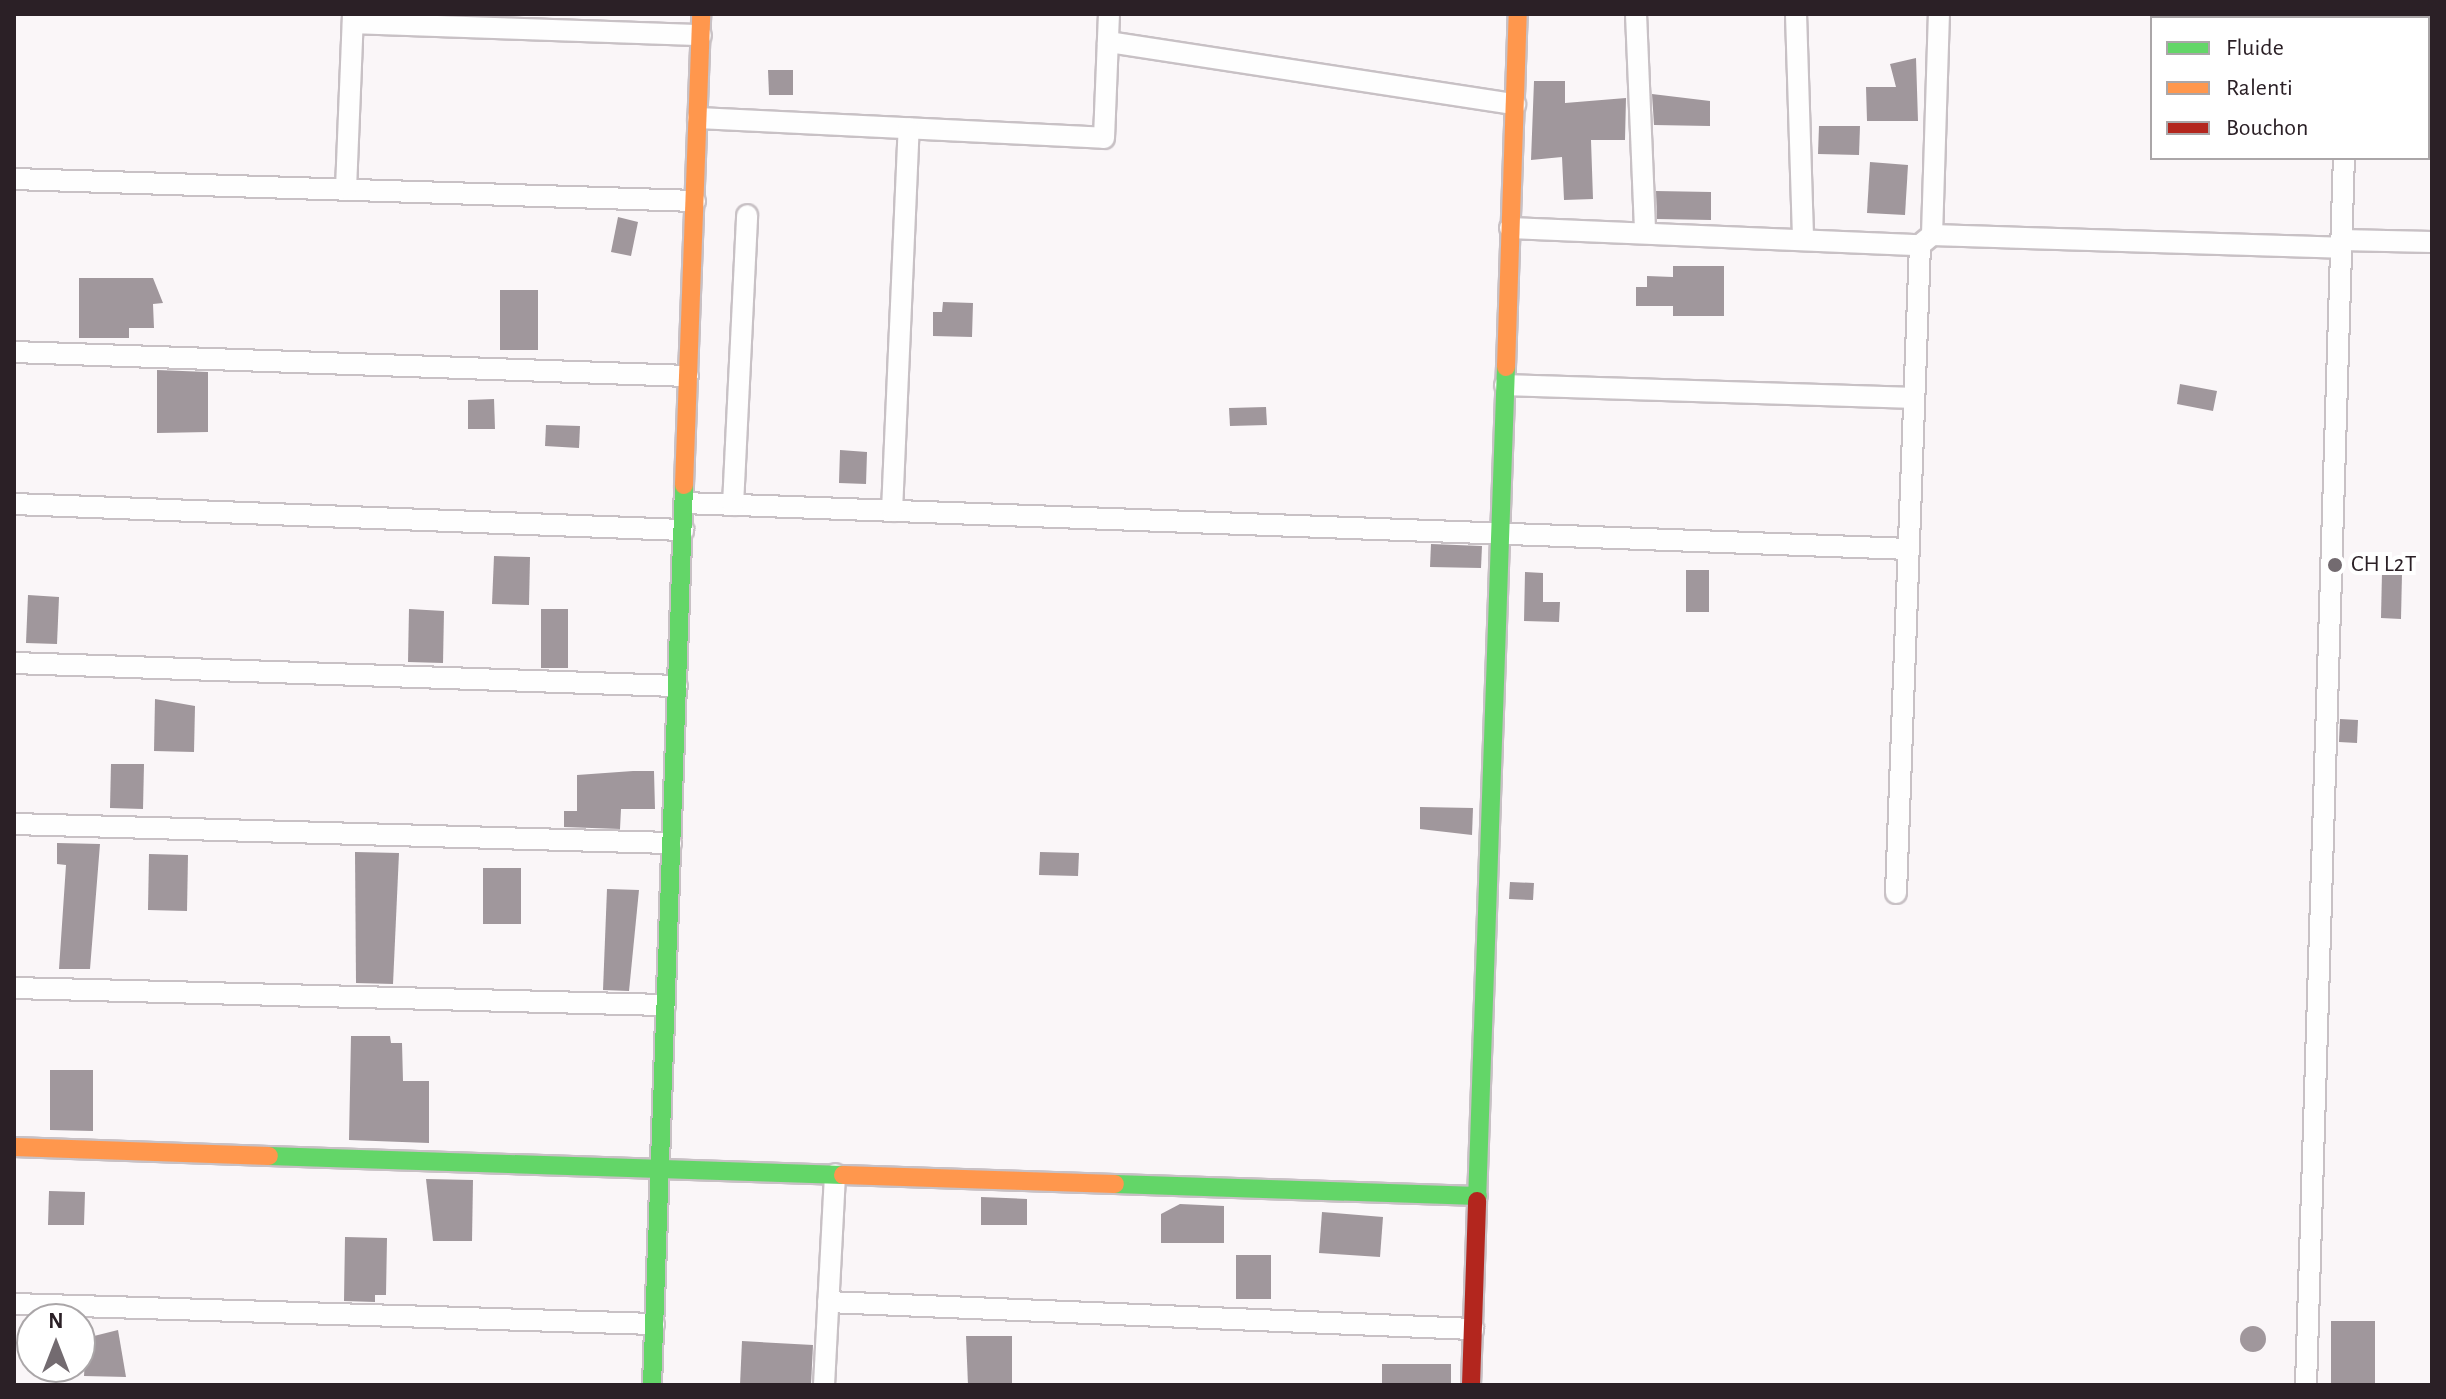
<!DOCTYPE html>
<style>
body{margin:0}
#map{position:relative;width:2446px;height:1399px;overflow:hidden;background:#faf6f8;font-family:"Alegreya Sans",sans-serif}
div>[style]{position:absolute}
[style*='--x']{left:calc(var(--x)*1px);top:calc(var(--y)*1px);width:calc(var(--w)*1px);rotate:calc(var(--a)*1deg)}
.building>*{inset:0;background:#a0979c}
.round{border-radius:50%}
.roads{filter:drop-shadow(2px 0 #c8c1c5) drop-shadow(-2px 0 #c8c1c5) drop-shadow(0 2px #c8c1c5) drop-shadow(0 -2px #c8c1c5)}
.street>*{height:20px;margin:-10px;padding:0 10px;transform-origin:10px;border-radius:10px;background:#fefefe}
.fast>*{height:18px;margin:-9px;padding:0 9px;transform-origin:9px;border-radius:9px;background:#63d668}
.slow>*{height:18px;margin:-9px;padding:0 9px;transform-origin:9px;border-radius:9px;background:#ff974d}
.jam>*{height:18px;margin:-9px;padding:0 9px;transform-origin:9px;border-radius:9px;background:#b3261e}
.dots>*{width:22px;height:22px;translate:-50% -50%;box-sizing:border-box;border:4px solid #fff;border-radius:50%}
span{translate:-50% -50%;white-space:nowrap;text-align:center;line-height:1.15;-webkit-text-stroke:8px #fff;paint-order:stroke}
.poi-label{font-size:24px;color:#2b2026}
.left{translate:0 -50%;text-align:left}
.frame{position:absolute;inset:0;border:16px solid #2b2026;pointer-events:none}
.legend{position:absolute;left:2150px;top:16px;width:280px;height:144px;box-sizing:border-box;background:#fff;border:2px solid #aaa6a8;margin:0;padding:10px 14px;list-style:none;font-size:24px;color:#2b2026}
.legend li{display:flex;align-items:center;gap:16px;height:40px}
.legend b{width:40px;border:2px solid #aaa6a8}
.north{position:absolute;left:16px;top:1303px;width:80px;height:80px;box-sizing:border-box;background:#fff;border:2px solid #aaa6a8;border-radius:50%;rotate:0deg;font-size:22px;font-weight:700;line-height:32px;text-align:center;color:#2b2026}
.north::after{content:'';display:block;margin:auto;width:28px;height:36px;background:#736b70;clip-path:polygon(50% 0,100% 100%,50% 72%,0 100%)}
</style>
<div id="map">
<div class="building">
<i style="clip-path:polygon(1916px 58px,1918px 121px,1867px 121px,1866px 87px,1896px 87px,1890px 64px)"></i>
<i style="clip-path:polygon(768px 70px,793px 70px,793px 95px,769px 95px)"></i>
<i style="clip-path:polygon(1534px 81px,1565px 81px,1565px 103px,1626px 98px,1625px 140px,1591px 140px,1593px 199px,1564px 200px,1562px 157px,1531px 160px)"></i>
<i style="clip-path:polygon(1652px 94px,1710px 101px,1710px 126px,1654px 125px)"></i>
<i style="clip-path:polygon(1819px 126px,1860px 126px,1859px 155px,1818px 154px)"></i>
<i style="clip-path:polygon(1870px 162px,1908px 165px,1905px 215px,1867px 213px)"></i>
<i style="clip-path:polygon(1656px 191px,1711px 192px,1711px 220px,1657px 219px)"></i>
<i style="clip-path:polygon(618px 217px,638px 222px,631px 256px,611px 252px)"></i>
<i style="clip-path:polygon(1673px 266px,1724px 266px,1724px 316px,1673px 316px,1673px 306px,1636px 306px,1636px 287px,1647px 287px,1647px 276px,1673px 277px)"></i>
<i style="clip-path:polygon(79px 278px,153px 278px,163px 303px,153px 304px,154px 328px,129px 328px,129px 338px,79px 338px)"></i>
<i style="clip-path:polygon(500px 290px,538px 290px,538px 350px,500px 350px)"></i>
<i style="clip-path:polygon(943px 302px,973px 303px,972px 337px,933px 336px,933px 312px,942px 312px)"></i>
<i style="clip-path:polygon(157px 370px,208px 372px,208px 432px,157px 433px)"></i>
<i style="clip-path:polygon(2180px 384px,2217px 391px,2213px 411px,2177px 404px)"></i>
<i style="clip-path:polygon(494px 399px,495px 429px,468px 429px,468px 400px)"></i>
<i style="clip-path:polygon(1266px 407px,1267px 425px,1230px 426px,1229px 408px)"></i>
<i style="clip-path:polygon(546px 425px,580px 426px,579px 448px,545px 446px)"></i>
<i style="clip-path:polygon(840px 450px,867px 452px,866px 484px,839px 483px)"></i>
<i style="clip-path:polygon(1431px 544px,1482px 546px,1481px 568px,1430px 567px)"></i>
<i style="clip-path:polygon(494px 556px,530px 557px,529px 605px,492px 604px)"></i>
<i style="clip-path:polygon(1686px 570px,1709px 570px,1709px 612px,1686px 612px)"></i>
<i style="clip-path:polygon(1525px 572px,1543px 573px,1543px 602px,1560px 602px,1559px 622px,1524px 621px)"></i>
<i style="clip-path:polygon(2382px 572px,2402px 573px,2401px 619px,2381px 618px)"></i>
<i style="clip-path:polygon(28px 595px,59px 597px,57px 644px,26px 643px)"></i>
<i style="clip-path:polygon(409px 609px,444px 611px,443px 663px,408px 662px)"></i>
<i style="clip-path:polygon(541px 609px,568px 609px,568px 668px,541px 668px)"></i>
<i style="clip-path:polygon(155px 699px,195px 706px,194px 752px,154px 751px)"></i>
<i style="clip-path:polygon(2340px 719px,2358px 720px,2357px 743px,2339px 742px)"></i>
<i style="clip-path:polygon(111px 764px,144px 764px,143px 809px,110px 808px)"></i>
<i style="clip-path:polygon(633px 771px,654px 771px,655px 809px,621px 809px,620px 829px,564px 827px,564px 811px,577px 811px,577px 775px)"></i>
<i style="clip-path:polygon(1420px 807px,1473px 808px,1472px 835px,1420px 829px)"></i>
<i style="clip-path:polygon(57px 843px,100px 844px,90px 969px,59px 969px,66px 865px,57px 864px)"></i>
<i style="clip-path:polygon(355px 852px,399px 853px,393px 984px,356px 983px)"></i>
<i style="clip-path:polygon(1040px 852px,1079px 853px,1078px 876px,1039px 875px)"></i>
<i style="clip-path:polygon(149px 854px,188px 855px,187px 911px,148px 910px)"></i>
<i style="clip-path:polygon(483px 868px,521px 868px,521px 924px,483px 924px)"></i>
<i style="clip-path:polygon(1510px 882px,1534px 883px,1533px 900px,1509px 899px)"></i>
<i style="clip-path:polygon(607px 889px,639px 890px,629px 991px,603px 990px)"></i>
<i style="clip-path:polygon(351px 1036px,390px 1036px,391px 1043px,402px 1043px,403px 1081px,429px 1081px,429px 1143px,349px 1140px)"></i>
<i style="clip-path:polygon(50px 1070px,93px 1070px,93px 1131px,50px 1130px)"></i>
<i style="clip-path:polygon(426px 1179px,473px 1180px,472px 1241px,433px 1241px)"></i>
<i style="clip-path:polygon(49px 1191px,85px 1192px,84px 1225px,48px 1225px)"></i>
<i style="clip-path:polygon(981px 1197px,1027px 1199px,1027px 1225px,981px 1225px)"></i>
<i style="clip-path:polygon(1180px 1204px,1224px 1206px,1224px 1243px,1161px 1243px,1161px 1214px)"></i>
<i style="clip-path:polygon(1322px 1212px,1383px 1217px,1380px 1257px,1319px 1253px)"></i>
<i style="clip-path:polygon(345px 1237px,387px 1238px,386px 1295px,375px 1295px,375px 1302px,344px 1301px)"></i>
<i style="clip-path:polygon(1236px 1255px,1271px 1255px,1271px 1299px,1236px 1299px)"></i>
<i style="clip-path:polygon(2331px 1321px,2375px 1321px,2375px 1385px,2331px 1385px)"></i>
<i class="round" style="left:2240px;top:1326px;width:26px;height:26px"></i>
<i style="clip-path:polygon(118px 1330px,126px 1377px,84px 1376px,86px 1338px)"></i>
<i style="clip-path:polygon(966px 1336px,1012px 1336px,1012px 1385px,968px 1385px)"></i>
<i style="clip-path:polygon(742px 1341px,813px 1345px,811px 1385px,740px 1385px)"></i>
<i style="clip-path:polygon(1382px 1364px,1451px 1364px,1451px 1385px,1382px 1385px)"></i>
</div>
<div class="roads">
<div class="street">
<i style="--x:1636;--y:14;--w:219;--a:87.6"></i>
<i style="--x:1796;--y:14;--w:226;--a:88.2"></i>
<i style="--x:2348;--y:18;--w:4;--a:-90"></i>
<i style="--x:353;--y:23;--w:348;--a:2"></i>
<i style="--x:1108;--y:42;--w:412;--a:8.7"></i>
<i style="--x:698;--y:118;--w:406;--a:2.8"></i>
<i style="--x:1104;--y:138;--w:124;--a:-87.7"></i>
<i style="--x:2428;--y:124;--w:4;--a:0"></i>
<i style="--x:14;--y:179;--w:681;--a:1.85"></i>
<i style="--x:346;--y:189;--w:175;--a:-87.7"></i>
<i style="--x:1510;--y:228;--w:410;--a:2.4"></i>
<i style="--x:1920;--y:245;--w:16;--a:-40"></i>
<i style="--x:1932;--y:235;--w:409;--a:1.8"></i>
<i style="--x:1932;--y:235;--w:221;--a:-88.2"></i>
<i style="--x:2341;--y:240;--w:91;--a:1.3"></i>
<i style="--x:14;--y:352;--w:674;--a:2.04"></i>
<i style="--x:1505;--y:385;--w:409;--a:1.8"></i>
<i style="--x:684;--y:503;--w:1226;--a:2.15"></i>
<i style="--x:14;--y:504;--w:670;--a:2.23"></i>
<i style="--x:733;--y:505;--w:290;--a:-87.2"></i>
<i style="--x:892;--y:511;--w:383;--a:-87.5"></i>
<i style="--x:14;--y:663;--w:663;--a:1.99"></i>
<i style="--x:14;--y:824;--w:657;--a:1.66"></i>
<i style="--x:1896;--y:893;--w:648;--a:-87.88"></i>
<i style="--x:14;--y:988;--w:651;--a:1.5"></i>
<i style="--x:828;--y:1302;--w:646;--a:2.4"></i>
<i style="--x:14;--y:1304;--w:640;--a:1.79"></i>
<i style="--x:824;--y:1385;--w:211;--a:-87"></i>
<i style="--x:2306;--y:1385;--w:1228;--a:-88.23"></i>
</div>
<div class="fast">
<i style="--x:269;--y:1156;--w:574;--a:1.9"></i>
<i style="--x:1115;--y:1184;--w:363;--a:1.9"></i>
<i style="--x:1477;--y:1201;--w:835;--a:-88.01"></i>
<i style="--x:652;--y:1385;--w:901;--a:-87.96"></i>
</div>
<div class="slow">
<i style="--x:1506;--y:367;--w:353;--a:-88.1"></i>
<i style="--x:684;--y:485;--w:471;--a:-87.9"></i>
<i style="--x:14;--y:1147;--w:255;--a:2"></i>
<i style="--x:843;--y:1175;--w:272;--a:1.9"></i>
</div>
<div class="jam">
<i style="--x:1471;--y:1385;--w:184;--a:-88.1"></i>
</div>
</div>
<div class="dots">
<i style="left:2335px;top:565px;background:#736b70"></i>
</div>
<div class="poi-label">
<span class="left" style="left:2351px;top:565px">CH L2T</span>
</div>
<div class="frame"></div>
<ul class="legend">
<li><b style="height:10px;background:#63d668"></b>Fluide</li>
<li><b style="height:10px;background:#ff974d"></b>Ralenti</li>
<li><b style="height:10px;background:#b3261e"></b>Bouchon</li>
</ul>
<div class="north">N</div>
</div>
